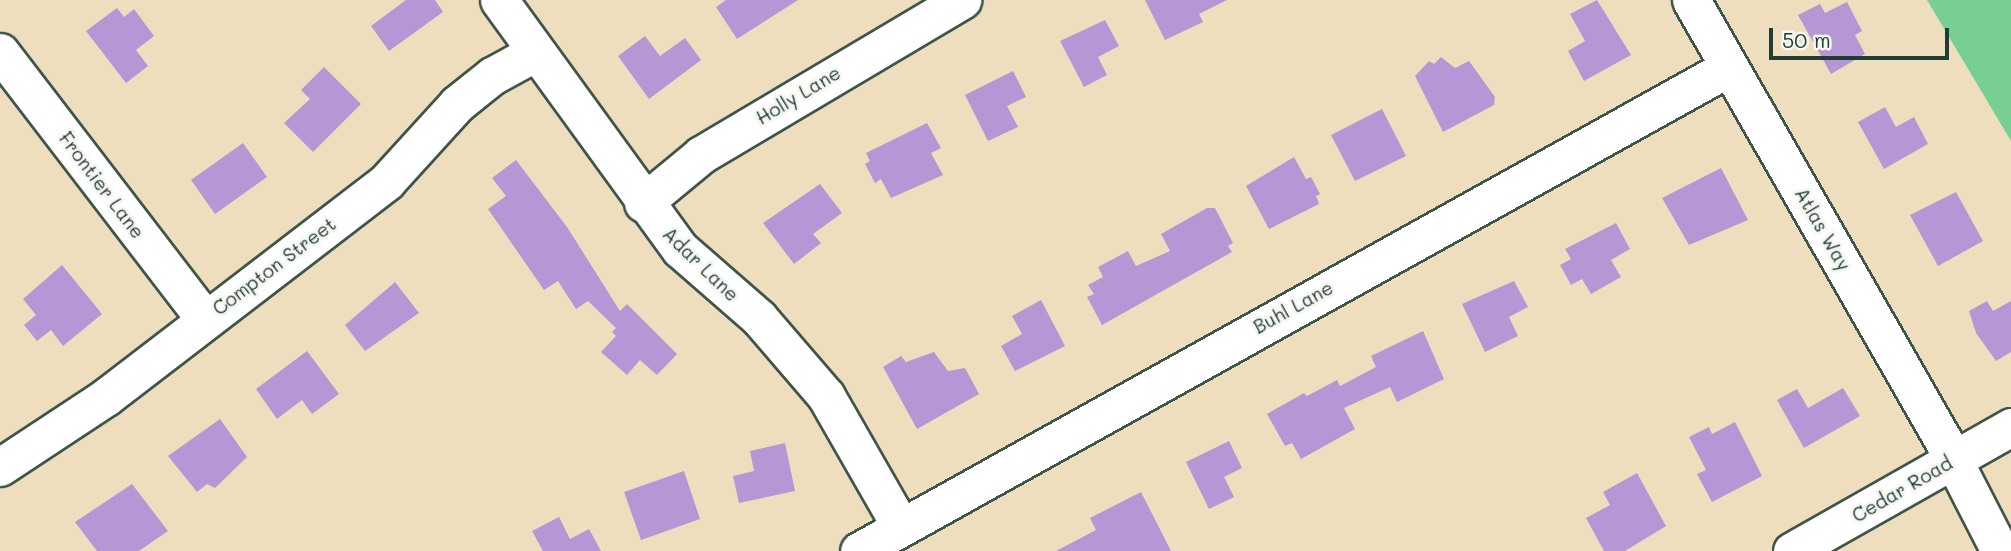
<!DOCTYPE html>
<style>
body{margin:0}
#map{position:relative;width:2011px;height:551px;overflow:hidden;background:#efdebd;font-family:Mali,sans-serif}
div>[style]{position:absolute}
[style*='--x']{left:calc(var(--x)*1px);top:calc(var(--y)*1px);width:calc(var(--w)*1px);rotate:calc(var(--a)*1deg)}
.green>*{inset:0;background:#78cf94}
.building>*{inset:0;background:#b697d6}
.roads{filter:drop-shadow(2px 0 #3e5549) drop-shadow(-2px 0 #3e5549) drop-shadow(0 2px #3e5549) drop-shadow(0 -2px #3e5549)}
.minor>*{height:37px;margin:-18.5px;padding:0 18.5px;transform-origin:18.5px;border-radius:18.5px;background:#fff}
span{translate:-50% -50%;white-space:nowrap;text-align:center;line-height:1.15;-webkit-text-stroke:6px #f6f6f2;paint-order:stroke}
.street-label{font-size:19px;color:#1f3d34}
.scale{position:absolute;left:1769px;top:28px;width:180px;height:32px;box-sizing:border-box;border:4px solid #1f3d34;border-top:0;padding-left:9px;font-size:21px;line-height:24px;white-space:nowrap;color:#1f3d34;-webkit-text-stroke:5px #f6f6f2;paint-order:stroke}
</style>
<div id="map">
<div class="green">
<i style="clip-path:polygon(1927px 0,2011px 0,2011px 141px)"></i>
</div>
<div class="building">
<i style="clip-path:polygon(406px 0,435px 0,443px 12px,389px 51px,371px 26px)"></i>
<i style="clip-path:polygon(726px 0,798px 0,737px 39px,716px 7px)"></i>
<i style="clip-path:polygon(1145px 0,1227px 0,1199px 14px,1203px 22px,1165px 40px)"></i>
<i style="clip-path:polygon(1597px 0,1631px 55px,1584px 81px,1568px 51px,1585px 41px,1570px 14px)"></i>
<i style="clip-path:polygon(1847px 2px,1862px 31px,1855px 35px,1865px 54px,1831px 74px,1798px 15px,1820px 4px,1825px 13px)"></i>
<i style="clip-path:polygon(117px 8px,124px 17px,134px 9px,154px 36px,136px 50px,148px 66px,126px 83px,86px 31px)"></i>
<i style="clip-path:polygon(1105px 20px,1119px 46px,1098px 57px,1107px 75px,1084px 87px,1060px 41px)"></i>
<i style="clip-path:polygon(645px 36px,660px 56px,685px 38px,701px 60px,649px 99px,618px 56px)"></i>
<i style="clip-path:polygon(1441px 57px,1455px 68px,1469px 61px,1495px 97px,1494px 105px,1443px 132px,1415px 76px,1429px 61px,1434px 64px)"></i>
<i style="clip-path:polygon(324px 67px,361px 104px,313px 152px,284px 123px,310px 99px,301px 90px)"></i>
<i style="clip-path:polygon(1013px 71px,1026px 97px,1007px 106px,1018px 127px,988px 141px,965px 95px)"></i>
<i style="clip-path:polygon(1885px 107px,1896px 127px,1914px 117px,1928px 144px,1884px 169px,1858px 122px)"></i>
<i style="clip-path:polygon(1382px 109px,1406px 156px,1355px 181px,1331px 135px)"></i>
<i style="clip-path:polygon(927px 123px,941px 148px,931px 153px,943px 175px,891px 198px,881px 179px,875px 183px,865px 164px,870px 161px,866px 153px)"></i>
<i style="clip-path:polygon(243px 143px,267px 177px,215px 214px,191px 180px)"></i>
<i style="clip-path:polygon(1294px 157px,1306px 179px,1311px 177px,1320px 194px,1316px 196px,1319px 204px,1269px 229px,1246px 186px)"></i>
<i style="clip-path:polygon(516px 160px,567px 227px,620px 311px,627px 304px,677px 354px,657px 375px,640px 360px,627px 375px,601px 352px,616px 336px,612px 332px,616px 328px,588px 301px,576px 309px,558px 281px,544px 290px,488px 209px,506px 196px,492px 178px)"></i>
<i style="clip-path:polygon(1721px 168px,1748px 220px,1689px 245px,1662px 198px)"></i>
<i style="clip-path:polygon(820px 184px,842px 213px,813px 234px,821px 243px,794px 264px,763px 223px)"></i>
<i style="clip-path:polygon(1956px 192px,1983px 241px,1938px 266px,1910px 215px)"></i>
<i style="clip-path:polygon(1207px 208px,1215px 208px,1233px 243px,1228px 246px,1232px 252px,1102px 325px,1087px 297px,1094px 294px,1088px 285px,1103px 277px,1098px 267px,1128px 251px,1136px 266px,1170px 251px,1161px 234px)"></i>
<i style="clip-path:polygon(1616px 223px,1630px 249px,1611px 260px,1621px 277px,1591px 294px,1582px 279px,1571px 285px,1560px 265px,1571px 259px,1565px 249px)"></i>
<i style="clip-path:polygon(62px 265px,102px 314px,63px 346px,51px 330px,37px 341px,24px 325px,36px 315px,23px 299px)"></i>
<i style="clip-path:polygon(1514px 281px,1528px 307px,1509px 317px,1518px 336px,1485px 352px,1462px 304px)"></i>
<i style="clip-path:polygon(395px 282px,419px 313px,365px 351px,345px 325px)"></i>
<i style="clip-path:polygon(1041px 300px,1065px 346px,1015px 371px,1001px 346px,1022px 334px,1012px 316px)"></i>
<i style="clip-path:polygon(1987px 301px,1993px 311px,2011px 301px,2011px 352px,1996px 361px,1976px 333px,1969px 311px)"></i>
<i style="clip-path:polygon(1423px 331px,1444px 379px,1397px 402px,1390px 387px,1344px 408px,1355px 429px,1301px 459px,1292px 443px,1285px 446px,1267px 414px,1304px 393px,1307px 396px,1337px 380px,1340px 386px,1376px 367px,1371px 356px)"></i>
<i style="clip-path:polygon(307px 351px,339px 394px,312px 414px,302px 400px,277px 419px,256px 389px)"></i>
<i style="clip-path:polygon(934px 352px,948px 371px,965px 368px,979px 394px,917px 429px,883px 367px,901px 356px,906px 362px)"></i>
<i style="clip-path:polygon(1843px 388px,1860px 416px,1804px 448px,1777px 400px,1797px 389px,1808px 408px)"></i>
<i style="clip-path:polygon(220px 419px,247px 457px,215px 488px,207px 484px,197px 492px,168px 456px)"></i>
<i style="clip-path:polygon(1735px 422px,1762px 476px,1712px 502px,1697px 474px,1706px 470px,1689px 437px,1709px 427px,1712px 434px)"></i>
<i style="clip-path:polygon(1229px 441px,1242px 468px,1224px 477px,1234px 497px,1209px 509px,1186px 462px)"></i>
<i style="clip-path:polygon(785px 443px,795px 491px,739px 503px,733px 476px,754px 471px,750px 451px)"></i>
<i style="clip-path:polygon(684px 471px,700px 519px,641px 540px,624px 492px)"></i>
<i style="clip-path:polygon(1637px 473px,1666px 526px,1625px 551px,1604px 551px,1586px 518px,1610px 505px,1603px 492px)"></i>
<i style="clip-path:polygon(132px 484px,168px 531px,139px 551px,97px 551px,75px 522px)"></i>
<i style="clip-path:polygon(1141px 492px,1171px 551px,1056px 551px,1096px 530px,1090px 518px)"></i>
<i style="clip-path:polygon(559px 517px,570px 539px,589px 529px,601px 551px,543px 551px,532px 531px)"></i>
</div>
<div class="roads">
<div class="minor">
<i style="--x:499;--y:0;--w:308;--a:54"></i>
<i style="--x:680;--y:249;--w:105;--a:41.1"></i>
<i style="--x:759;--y:318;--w:103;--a:49.3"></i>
<i style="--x:826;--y:396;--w:151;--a:60.2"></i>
<i style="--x:1691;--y:0;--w:507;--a:60.2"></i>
<i style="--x:1943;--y:440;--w:125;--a:62.8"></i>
<i style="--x:0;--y:52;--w:335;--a:52.5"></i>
<i style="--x:643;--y:203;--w:75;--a:-39.6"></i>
<i style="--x:701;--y:155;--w:304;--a:-30.7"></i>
<i style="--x:0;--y:467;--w:127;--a:-33.4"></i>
<i style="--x:106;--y:397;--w:354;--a:-37.5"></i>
<i style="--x:387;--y:181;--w:104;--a:-47.7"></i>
<i style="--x:457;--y:104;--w:45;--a:-38.7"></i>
<i style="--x:492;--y:76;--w:50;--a:-28.6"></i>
<i style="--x:859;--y:551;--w:994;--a:-29.07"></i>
<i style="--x:1792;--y:551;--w:252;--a:-29.5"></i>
</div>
</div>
<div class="street-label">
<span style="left:798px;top:95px;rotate:-31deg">Holly Lane</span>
<span style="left:102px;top:185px;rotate:53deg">Frontier Lane</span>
<span style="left:1823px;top:229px;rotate:60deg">Atlas Way</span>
<span style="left:701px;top:264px;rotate:44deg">Adar Lane</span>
<span style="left:274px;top:266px;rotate:-37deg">Compton Street</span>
<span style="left:1293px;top:307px;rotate:-29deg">Buhl Lane</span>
<span style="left:1902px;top:489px;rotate:-30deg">Cedar Road</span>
</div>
<div class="scale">50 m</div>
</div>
